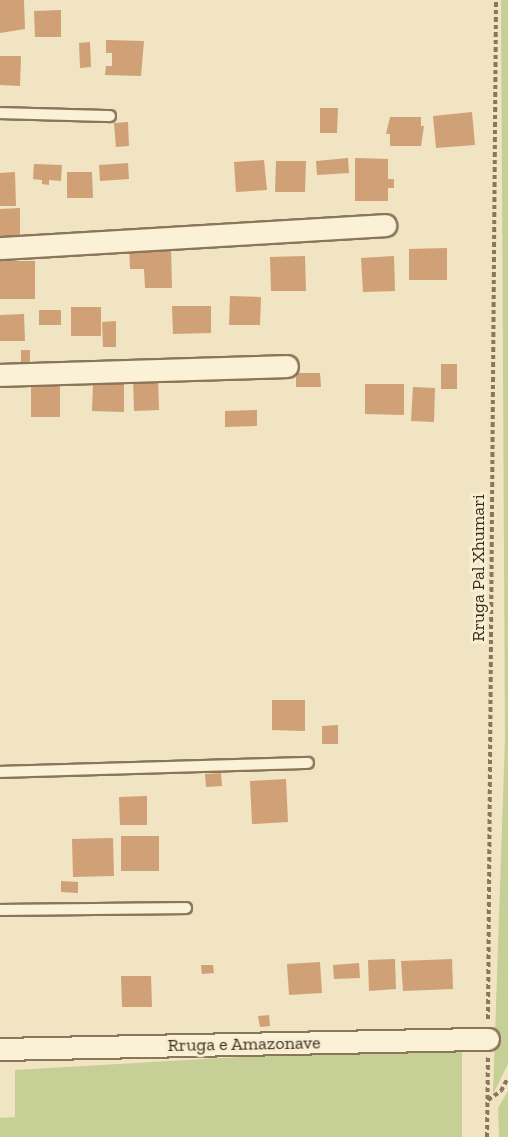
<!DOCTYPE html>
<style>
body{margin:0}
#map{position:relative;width:508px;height:1137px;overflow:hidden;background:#f0e4c3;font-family:"Zilla Slab",serif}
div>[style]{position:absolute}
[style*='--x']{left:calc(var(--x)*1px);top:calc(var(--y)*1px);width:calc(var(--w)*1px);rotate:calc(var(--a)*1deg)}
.green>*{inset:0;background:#c6cf96}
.building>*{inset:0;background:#d0a077}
.path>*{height:4px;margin-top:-2px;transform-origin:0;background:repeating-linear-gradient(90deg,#8b7659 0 4.5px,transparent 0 7.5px)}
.roads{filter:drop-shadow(2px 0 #8b7659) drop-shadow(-2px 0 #8b7659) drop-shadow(0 2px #8b7659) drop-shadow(0 -2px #8b7659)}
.service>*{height:10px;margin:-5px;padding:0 5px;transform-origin:5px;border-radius:5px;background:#faf1d6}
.minor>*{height:21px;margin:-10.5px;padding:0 10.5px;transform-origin:10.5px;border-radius:10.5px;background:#faf1d6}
span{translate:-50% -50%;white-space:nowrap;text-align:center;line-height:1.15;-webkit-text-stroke:6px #f7eed3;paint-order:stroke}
.street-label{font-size:18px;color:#3a2d1d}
</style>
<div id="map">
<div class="green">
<i style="clip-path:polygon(501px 0,508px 0,508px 1064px,493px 1094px,505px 739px)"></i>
<i style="clip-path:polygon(462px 1044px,462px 1137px,0 1137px,0 1118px,15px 1117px,15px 1070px)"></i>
<i style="clip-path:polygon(508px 1091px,508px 1137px,499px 1137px,498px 1108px)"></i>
</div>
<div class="building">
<i style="clip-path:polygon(0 0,24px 0,25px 29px,0 33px)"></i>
<i style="clip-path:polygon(61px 10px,61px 37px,35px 37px,34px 11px)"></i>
<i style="clip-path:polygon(106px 40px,144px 41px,141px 76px,105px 75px,106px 66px,112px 66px,112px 53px,106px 53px)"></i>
<i style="clip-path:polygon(90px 42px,91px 67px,80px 68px,79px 43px)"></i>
<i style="clip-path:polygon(0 56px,21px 56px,20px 86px,0 85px)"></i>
<i style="clip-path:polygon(320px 108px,338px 108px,337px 133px,320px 133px)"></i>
<i style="clip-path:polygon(472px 112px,475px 145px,436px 148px,433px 116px)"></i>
<i style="clip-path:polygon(390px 117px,421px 117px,421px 126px,424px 126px,421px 146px,390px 146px,390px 134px,386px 134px)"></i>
<i style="clip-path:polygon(128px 122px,129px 146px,116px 147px,114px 123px)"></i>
<i style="clip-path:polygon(348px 158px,349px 173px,317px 175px,316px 161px)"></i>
<i style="clip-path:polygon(355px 158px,388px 159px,388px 179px,394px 179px,394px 188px,388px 188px,388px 201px,355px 201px)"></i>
<i style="clip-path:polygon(264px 160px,267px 190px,236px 192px,234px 162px)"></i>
<i style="clip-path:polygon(276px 161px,306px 161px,305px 192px,275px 192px)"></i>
<i style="clip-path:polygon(128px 163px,129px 179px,100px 181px,99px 165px)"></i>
<i style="clip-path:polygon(34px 164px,62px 165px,61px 181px,49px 180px,49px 185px,42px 184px,42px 180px,33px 179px)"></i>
<i style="clip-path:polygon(15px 172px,16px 206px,0 206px,0 173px)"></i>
<i style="clip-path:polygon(67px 172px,92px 172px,93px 198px,67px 198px)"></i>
<i style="clip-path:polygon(20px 208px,20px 236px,0 237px,0 209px)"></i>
<i style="clip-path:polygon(129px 243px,171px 246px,172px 288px,145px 288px,144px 269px,130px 269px)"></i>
<i style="clip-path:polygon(447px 248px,447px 280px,409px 280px,409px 249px)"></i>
<i style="clip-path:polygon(305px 256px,306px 291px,271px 291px,270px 257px)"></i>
<i style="clip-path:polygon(394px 256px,395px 291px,363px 292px,361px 258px)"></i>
<i style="clip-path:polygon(0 261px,35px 261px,35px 299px,0 299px)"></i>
<i style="clip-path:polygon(230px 296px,261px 297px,260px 325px,229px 325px)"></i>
<i style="clip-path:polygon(172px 306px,211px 306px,211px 333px,173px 334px)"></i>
<i style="clip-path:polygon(71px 307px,101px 307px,101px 336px,71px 336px)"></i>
<i style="clip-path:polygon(39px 310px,61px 310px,61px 325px,39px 325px)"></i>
<i style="clip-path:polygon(24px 314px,25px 341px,0 341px,0 315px)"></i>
<i style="clip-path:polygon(116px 321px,116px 347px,103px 347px,102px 322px)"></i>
<i style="clip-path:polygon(21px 350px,30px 350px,30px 365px,21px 365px)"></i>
<i style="clip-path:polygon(441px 364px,457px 364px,457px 389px,441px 389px)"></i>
<i style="clip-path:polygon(296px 373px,320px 373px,321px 387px,296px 387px)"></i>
<i style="clip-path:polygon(133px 378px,158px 378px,159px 410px,134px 411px)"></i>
<i style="clip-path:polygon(31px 380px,60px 381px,60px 417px,31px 417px)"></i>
<i style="clip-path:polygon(93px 383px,124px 383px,124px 412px,92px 411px)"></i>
<i style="clip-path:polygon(365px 384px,404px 384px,404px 415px,365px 414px)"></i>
<i style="clip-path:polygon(413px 387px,435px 388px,434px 422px,411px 421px)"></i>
<i style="clip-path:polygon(257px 410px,257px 426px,225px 427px,225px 411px)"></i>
<i style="clip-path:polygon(272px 700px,305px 700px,305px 731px,272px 730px)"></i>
<i style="clip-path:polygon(338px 725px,338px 744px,322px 744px,322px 726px)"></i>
<i style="clip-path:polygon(221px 773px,222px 786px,206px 787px,205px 774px)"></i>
<i style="clip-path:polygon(286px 779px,288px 822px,252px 824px,250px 781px)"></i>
<i style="clip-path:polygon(147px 796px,147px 825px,120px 825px,119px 797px)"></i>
<i style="clip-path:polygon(121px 836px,159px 836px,159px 871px,121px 871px)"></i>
<i style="clip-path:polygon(113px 838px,114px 876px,73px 877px,72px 839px)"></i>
<i style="clip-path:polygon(61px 881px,78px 882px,78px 893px,61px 892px)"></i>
<i style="clip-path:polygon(395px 959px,396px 989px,369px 991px,368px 960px)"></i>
<i style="clip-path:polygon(452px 959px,453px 989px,403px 991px,401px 961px)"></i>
<i style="clip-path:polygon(320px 962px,322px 993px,289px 995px,287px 964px)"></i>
<i style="clip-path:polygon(359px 963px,360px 978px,334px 979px,333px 965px)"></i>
<i style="clip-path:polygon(201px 965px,213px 965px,214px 973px,202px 974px)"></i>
<i style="clip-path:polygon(121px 976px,151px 976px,152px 1007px,122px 1007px)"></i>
<i style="clip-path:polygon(269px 1015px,270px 1026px,260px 1027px,258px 1016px)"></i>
</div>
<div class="path">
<i style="--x:488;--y:1019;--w:1019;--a:-89.55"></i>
<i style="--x:488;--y:1100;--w:16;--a:-35"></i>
<i style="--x:501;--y:1091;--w:15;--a:-62"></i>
<i style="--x:487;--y:1137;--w:80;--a:-89.3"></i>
</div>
<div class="roads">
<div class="service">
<i style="--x:0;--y:113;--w:110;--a:1.6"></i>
<i style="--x:0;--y:772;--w:308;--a:-1.7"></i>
<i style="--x:0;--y:910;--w:186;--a:-0.6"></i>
</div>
<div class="minor">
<i style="--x:0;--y:248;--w:386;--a:-3.4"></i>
<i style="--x:0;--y:375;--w:287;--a:-1.8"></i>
<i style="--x:0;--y:1049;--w:488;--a:-1.2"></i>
</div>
</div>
<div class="street-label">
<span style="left:478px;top:568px;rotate:-90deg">Rruga Pal Xhumari</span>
<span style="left:244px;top:1044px;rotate:-1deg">Rruga e Amazonave</span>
</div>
</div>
